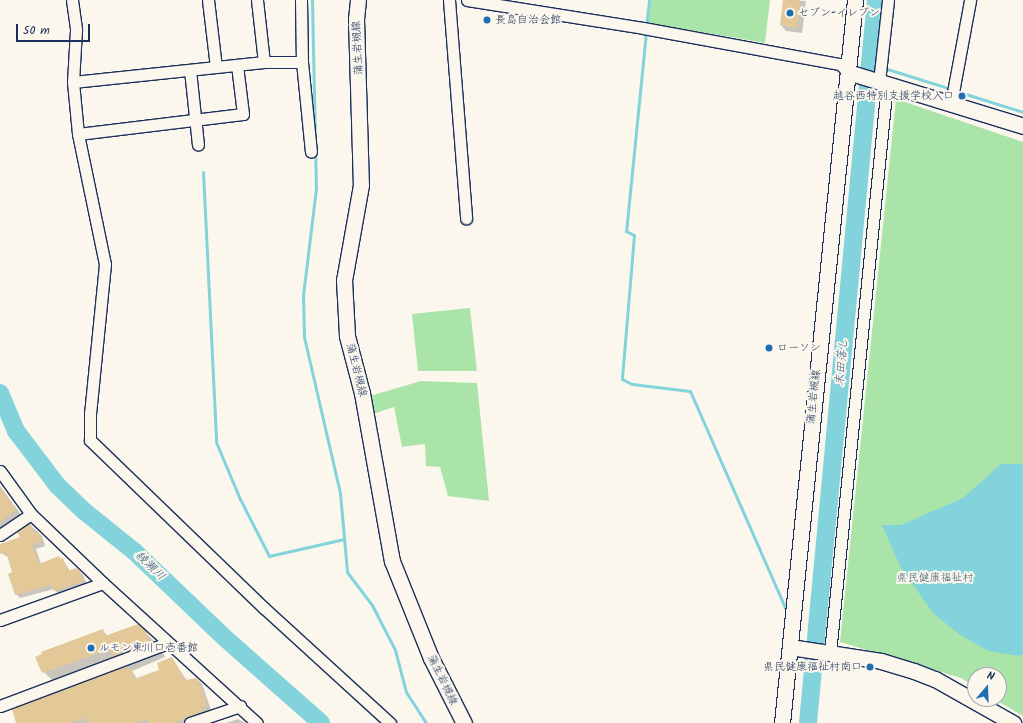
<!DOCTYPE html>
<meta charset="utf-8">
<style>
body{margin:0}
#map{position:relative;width:1023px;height:723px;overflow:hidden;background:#fbf7ec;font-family:Kalam,"Klee One",sans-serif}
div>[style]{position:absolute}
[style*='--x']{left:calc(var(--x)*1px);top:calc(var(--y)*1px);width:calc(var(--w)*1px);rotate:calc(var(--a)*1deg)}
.green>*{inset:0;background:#aae4a8}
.water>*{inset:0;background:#82d3dc}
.shadow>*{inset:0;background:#0003}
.stream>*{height:3px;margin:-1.5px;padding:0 1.5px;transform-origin:1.5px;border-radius:1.5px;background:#82d3dc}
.river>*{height:18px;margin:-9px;padding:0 9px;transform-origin:9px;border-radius:9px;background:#82d3dc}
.building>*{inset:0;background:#e3c898}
.roads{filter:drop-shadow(1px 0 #1b2f5e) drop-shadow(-1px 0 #1b2f5e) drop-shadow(0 1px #1b2f5e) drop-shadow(0 -1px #1b2f5e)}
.street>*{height:11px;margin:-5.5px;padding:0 5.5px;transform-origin:5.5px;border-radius:5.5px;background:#fbf7ec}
.secondary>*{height:15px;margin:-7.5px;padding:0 7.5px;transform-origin:7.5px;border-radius:7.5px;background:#fbf7ec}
.dots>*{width:11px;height:11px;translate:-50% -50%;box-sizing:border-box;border:2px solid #fbf7ec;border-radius:50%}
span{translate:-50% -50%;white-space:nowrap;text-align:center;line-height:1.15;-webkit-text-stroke:4px #fbf7ec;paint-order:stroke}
.poi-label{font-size:11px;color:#1b2f5e}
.left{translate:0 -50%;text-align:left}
.right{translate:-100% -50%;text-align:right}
.street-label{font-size:11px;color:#1b2f5e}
.park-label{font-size:11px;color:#3f5c70}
.water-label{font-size:12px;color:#35587e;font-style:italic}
.north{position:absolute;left:967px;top:667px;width:40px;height:40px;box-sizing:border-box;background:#fbf7ec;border:1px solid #a1a7b3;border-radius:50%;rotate:19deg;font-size:11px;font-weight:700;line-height:16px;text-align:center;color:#1b2f5e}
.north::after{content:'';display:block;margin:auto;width:14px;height:18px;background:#1f6fb2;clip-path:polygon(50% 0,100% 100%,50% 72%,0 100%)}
.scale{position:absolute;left:16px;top:24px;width:74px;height:18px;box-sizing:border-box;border:2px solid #1b2f5e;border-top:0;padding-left:5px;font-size:12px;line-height:14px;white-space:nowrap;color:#1b2f5e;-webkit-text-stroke:3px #fbf7ec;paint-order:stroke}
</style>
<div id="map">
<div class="green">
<i style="clip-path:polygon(651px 0,770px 0,765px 43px,648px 23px)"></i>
<i style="clip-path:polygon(896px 99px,1023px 142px,1023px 716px,994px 699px,999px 699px,999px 675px,975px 675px,975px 687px,961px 678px,840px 642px)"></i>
<i style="clip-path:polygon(470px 308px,477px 371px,418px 371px,412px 314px)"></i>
<i style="clip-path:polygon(421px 381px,477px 383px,489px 501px,448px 496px,440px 467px,426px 466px,425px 444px,402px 447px,394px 407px,373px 414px,370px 396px)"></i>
</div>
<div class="water">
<i style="clip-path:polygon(1001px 464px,1023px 464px,1023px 654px,1019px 656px,988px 651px,959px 634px,933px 613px,900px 566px,882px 525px,901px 525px,963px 498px)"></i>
</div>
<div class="shadow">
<i style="clip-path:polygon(784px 0,806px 1px,802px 33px,786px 31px,781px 25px)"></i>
<i style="clip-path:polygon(0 486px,24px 519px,0 535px)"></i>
<i style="clip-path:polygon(30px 525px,42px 536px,45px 546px,36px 549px,41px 564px,63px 560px,70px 571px,78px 570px,83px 575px,87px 585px,59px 595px,54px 589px,20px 598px,16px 594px,13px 573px,8px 557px,1px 553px,0 545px,21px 538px)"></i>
<i style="clip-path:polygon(102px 630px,108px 636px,145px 632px,161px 648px,165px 657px,132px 671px,137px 679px,161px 670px,172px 658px,187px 681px,197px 679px,202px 684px,211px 710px,190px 723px,17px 723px,13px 710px,126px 667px,124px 665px,60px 688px,44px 672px)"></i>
<i style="clip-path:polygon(238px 719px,245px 723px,226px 723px)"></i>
</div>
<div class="stream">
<i style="--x:312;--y:0;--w:188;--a:88.8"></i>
<i style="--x:316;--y:188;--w:108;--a:96.9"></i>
<i style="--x:303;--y:295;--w:42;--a:88.6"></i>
<i style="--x:304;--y:337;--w:160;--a:77"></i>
<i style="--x:340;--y:493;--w:79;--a:84.9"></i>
<i style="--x:347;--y:572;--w:41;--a:52.9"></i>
<i style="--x:372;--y:605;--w:51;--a:62.9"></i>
<i style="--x:395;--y:650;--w:43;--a:75.3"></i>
<i style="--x:406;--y:692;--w:37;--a:57"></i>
<i style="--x:646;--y:26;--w:26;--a:-83"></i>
<i style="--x:646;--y:32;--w:200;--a:95.7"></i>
<i style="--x:626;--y:231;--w:9;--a:27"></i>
<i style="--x:634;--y:235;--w:144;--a:94.8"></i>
<i style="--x:622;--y:379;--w:11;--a:27"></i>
<i style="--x:632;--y:384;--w:58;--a:6.9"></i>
<i style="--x:690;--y:391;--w:241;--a:66.3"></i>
<i style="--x:870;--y:62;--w:9;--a:27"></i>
<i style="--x:884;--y:68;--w:70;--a:17.4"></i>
<i style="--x:956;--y:91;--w:70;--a:17.4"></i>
<i style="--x:203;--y:172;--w:270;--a:87.2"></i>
<i style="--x:216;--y:442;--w:62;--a:67.2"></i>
<i style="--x:240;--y:499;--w:64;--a:63"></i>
<i style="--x:269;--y:556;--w:77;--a:-12.8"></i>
<i style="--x:806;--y:655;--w:20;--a:66"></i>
</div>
<div class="river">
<i style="--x:0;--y:393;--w:41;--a:67.2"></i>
<i style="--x:16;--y:431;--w:68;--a:52.8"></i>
<i style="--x:57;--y:485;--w:37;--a:44"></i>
<i style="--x:84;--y:511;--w:65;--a:38.8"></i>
<i style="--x:135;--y:552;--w:124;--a:43.7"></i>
<i style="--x:225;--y:638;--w:128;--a:41.5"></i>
<i style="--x:808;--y:723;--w:726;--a:-84.63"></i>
</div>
<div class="building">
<i style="clip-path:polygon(783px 0,800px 0,797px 28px,780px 25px)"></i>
<i style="clip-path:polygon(0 487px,16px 510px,0 522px)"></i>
<i style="clip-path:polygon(30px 523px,33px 532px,38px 531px,42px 541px,32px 545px,39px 564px,59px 556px,61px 559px,63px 558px,68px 571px,76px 568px,79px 570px,84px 581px,54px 591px,51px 585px,15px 595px,8px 574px,12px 572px,6px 552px,0 554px,0 544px,20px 537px,17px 532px)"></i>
<i style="clip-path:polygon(138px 624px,146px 631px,149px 641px,113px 656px,109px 649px,43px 673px,41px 671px,35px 657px,42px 654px,41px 652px,103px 629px,105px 636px)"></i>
<i style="clip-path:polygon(172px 657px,185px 680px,197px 678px,207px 705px,202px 708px,203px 711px,174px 723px,148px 723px,147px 719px,137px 723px,87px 723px,85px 718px,70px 723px,16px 723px,12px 709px,125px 667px,126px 670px,131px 668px,134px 679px,159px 670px,157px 663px)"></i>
</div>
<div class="roads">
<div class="street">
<i style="--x:72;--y:0;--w:30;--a:82"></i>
<i style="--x:76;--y:30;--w:52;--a:93.3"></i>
<i style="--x:73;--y:82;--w:52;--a:84.5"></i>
<i style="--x:78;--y:134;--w:133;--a:78.3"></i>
<i style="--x:105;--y:264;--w:150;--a:95.7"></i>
<i style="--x:90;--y:413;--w:27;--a:90"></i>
<i style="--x:90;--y:440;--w:242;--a:44"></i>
<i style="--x:264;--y:608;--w:171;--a:42.4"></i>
<i style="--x:208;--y:0;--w:67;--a:83.2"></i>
<i style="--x:257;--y:0;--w:62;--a:83.6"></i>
<i style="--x:301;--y:0;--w:62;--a:89.1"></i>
<i style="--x:302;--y:62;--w:90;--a:84.3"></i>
<i style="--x:449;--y:0;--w:219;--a:85.5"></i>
<i style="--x:467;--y:0;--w:178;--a:9"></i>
<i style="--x:643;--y:28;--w:200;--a:10.4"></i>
<i style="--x:840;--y:64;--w:11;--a:45"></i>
<i style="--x:190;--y:70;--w:75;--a:83.9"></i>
<i style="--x:73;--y:82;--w:192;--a:-6"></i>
<i style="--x:264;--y:62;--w:38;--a:0"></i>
<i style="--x:879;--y:82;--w:82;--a:-83.7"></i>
<i style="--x:951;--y:103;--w:105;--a:-79.5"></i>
<i style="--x:78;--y:134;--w:166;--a:-6.9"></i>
<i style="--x:243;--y:114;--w:49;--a:-97"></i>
<i style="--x:0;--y:471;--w:53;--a:54.2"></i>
<i style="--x:31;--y:514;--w:100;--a:43.8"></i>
<i style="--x:103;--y:583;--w:208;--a:42.3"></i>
<i style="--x:0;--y:535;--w:37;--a:-34"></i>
<i style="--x:0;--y:620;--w:109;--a:-19.8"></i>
<i style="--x:830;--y:653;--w:572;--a:-84.28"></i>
<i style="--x:0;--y:706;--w:179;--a:-20.6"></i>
<i style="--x:190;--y:723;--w:53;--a:-18.8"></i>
</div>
<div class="secondary">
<i style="--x:358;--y:0;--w:19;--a:96"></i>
<i style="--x:356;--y:19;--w:166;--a:88.3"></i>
<i style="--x:361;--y:185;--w:97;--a:100.1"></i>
<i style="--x:344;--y:280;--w:56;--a:86.9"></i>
<i style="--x:347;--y:336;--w:59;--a:75.3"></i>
<i style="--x:362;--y:393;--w:171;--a:79.9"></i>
<i style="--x:392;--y:561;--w:105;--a:68.1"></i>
<i style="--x:431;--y:658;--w:73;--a:63.1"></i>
<i style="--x:848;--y:72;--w:183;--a:17.1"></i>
<i style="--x:790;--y:647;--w:92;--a:8.7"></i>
<i style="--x:881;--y:661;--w:34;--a:17"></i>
<i style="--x:914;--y:671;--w:22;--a:21"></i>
<i style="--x:935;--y:679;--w:90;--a:29.4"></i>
<i style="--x:782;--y:723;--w:727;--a:-84.23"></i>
</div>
</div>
<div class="dots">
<i style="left:790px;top:13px;background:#1f6fb2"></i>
<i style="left:487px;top:20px;background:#1f6fb2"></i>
<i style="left:962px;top:96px;background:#1f6fb2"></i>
<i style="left:769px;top:348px;background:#1f6fb2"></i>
<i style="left:91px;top:648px;background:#1f6fb2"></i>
<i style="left:870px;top:667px;background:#1f6fb2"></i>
</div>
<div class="poi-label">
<span class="left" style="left:798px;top:13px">セブン-イレブン</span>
<span class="left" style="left:495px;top:20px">長島自治会館</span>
<span class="right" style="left:954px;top:96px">越谷西特別支援学校入口</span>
<span class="left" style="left:777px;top:348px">ローソン</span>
<span class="left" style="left:99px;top:648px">ルモン東川口壱番館</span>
<span class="right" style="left:862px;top:667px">県民健康福祉村南口</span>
</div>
<div class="street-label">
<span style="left:358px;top:48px;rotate:-93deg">蒲生岩槻線</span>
<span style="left:356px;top:370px;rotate:76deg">蒲生岩槻線</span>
<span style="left:814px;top:397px;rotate:-84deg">蒲生岩槻線</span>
<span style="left:442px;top:680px;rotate:64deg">蒲生岩槻線</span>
</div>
<div class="park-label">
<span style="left:935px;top:578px">県民健康福祉村</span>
</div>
<div class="water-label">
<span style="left:842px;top:362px;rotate:-85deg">末田落し</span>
<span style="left:150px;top:566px;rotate:44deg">綾瀬川</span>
</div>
<div class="north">N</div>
<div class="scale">50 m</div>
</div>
